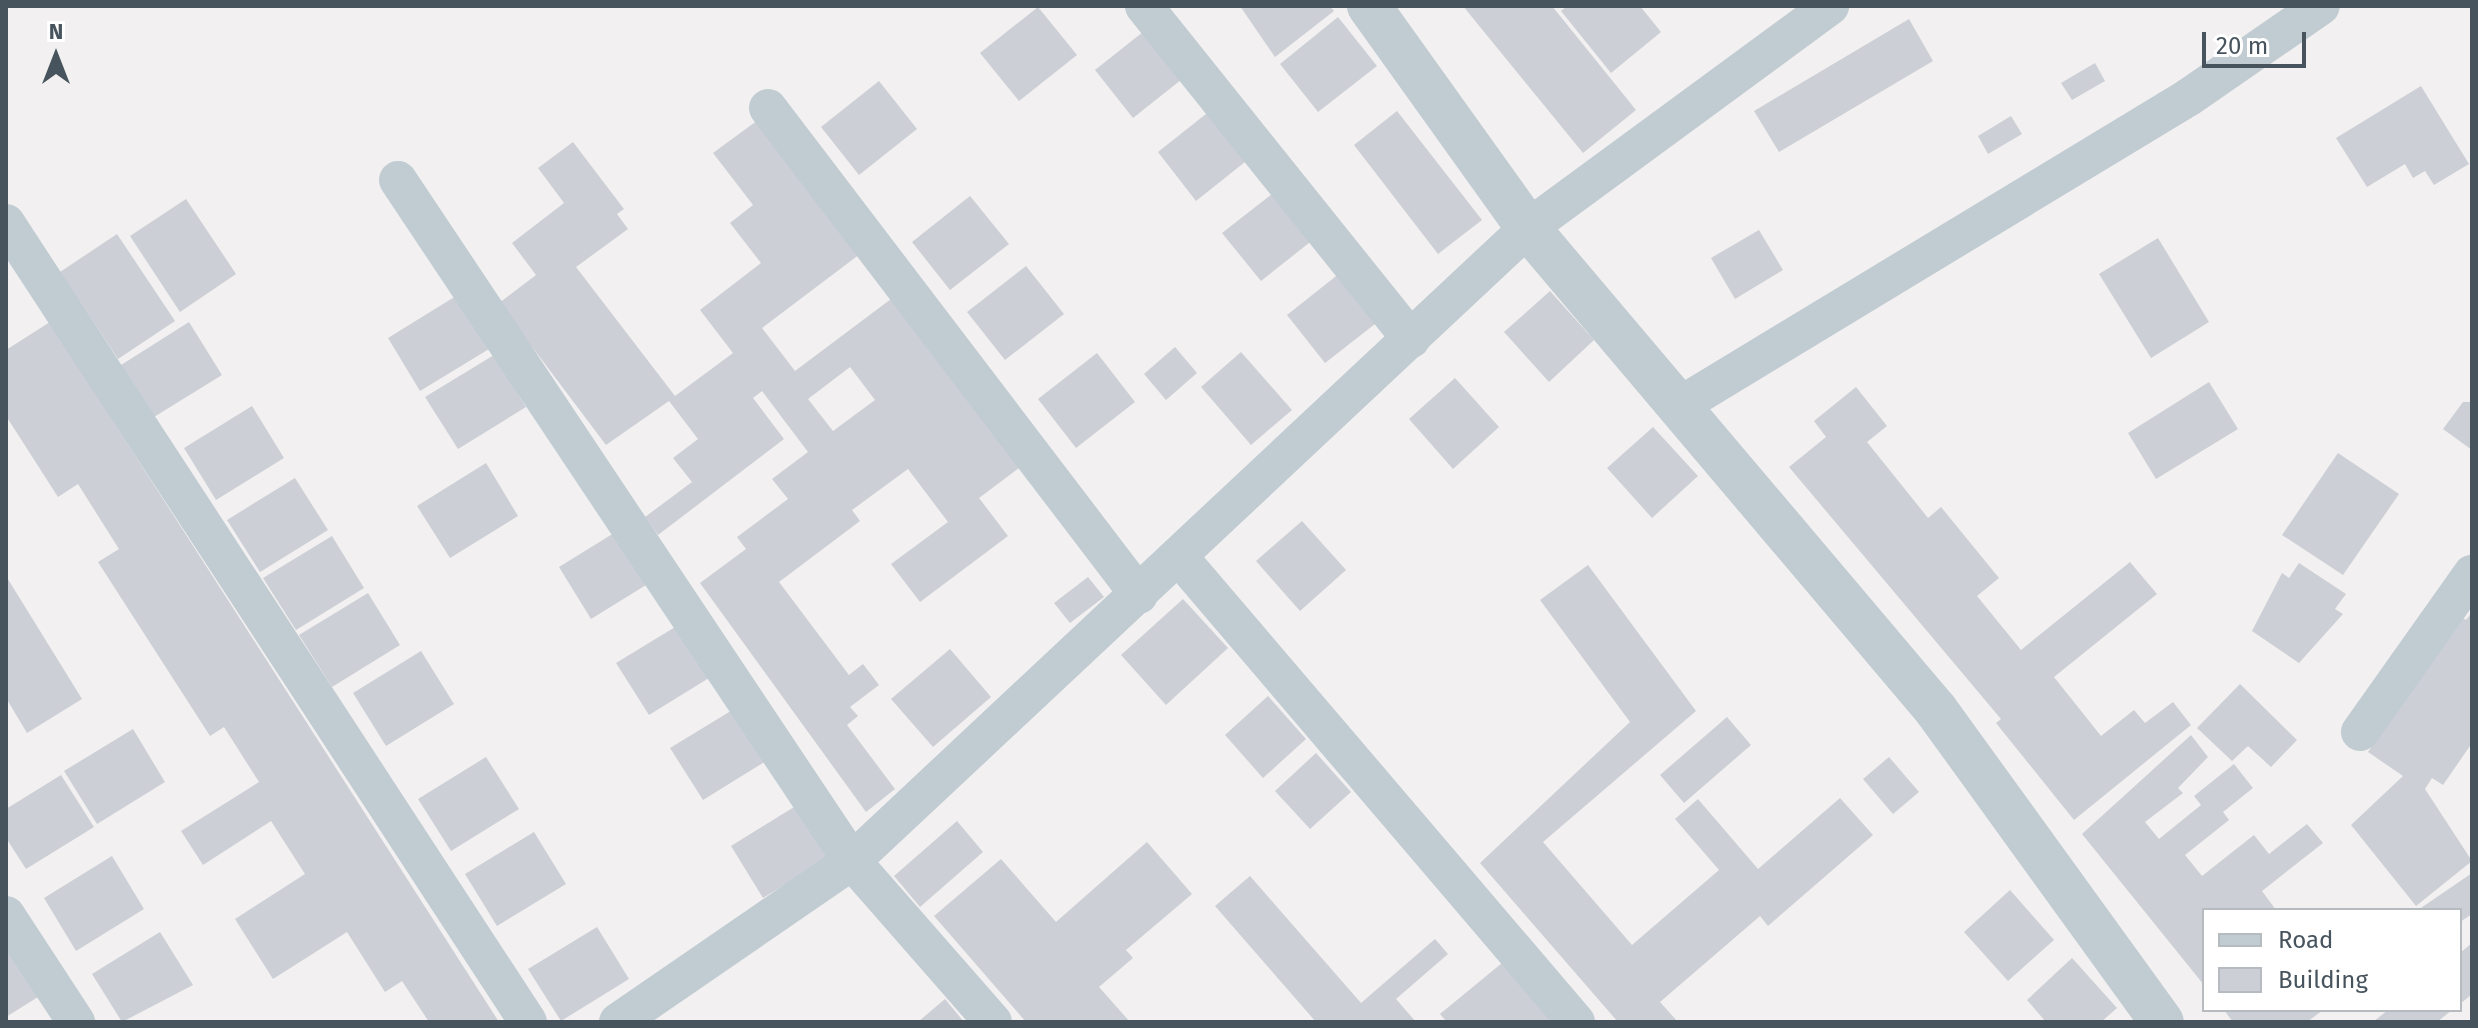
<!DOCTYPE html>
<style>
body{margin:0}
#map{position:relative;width:2478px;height:1028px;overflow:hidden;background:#f2f0f0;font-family:"Fira Sans",sans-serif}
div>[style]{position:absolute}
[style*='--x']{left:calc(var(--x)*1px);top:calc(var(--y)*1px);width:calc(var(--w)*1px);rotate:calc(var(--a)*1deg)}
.building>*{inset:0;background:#cccfd5}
.minor>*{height:38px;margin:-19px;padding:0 19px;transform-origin:19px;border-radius:19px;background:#c0cbd2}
.tertiary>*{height:44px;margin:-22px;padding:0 22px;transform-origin:22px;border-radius:22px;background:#c0cbd2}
span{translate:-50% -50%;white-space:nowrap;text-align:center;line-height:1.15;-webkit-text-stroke:7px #fff;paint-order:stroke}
.frame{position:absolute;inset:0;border:8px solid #47545e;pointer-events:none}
.legend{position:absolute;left:2202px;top:908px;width:260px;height:104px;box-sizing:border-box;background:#fff;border:2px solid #b5bbbf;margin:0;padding:10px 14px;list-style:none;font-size:24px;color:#47545e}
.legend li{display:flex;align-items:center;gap:16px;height:40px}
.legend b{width:40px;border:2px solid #b5bbbf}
.north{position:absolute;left:16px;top:16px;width:80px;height:80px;-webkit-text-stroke:6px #fff;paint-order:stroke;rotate:0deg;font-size:22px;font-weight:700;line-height:32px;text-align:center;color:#47545e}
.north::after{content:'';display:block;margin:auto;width:28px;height:36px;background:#47545e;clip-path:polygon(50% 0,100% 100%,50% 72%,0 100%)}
.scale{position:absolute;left:2202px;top:32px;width:104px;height:36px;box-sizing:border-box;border:4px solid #47545e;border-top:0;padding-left:10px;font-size:24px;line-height:28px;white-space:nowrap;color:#47545e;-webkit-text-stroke:6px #fff;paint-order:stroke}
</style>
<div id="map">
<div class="building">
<i style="clip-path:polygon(1240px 6px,1330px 6px,1334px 11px,1275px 57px)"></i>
<i style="clip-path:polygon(1463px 6px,1552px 6px,1636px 110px,1583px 153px)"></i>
<i style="clip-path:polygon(1567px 6px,1640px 6px,1661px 32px,1611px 73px,1561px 11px)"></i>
<i style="clip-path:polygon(1038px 7px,1077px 55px,1019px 101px,980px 53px)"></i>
<i style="clip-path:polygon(1338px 17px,1377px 66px,1318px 112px,1280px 64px)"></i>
<i style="clip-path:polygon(1909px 19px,1933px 61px,1779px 152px,1754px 111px)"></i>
<i style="clip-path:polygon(1153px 24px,1191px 72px,1133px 118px,1095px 70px)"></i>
<i style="clip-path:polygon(2095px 63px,2105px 81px,2072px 100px,2061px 83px)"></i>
<i style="clip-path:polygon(879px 81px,917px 129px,859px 175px,821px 127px)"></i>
<i style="clip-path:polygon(2421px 86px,2469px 164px,2434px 185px,2425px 171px,2413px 178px,2405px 164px,2367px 187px,2336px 138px)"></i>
<i style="clip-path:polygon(1216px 106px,1255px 154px,1196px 201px,1158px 152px)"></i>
<i style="clip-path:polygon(1397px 111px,1482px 220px,1438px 254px,1354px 145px)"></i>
<i style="clip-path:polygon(2011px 116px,2022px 134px,1988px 154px,1978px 136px)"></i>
<i style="clip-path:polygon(evenodd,758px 120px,860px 254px,762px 328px,795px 371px,895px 296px,1023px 465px,979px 498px,1008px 536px,920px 602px,891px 564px,948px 522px,908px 469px,852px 510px,860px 521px,779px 582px,849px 675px,863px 664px,879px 685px,850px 707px,858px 716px,847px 725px,895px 789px,866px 812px,700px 583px,746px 549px,737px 537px,788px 499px,772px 479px,808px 452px,762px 391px,753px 398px,784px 439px,658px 535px,645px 517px,692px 482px,673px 458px,698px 439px,669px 401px,606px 445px,499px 303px,536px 275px,512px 243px,564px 203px,538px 168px,573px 142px,624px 209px,617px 214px,628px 229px,576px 267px,675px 396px,733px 353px,700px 310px,761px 263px,730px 223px,753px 205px,713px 153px,758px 120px,850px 367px,875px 400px,833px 431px,808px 399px,850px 367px)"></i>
<i style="clip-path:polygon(1281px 187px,1319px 235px,1261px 281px,1222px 233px)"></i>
<i style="clip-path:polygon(970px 196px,1009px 244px,950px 290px,912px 242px)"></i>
<i style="clip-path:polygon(186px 199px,236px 274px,180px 312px,130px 236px)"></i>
<i style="clip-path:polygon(1759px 230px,1783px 270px,1735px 299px,1711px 258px)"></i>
<i style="clip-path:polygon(117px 234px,175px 321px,118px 359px,60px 272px)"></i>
<i style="clip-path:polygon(2158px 238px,2209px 322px,2151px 358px,2099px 274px)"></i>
<i style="clip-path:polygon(1026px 266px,1064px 314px,1005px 360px,967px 312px)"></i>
<i style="clip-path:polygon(1345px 269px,1384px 317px,1325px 363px,1287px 315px)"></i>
<i style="clip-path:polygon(1550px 291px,1594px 340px,1549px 382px,1504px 332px)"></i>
<i style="clip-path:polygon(456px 296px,489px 349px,420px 391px,388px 338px)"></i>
<i style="clip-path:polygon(50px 322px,111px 418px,499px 1022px,429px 1022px,402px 981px,385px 992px,347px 932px,273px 979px,235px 919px,305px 874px,271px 821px,203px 865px,181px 831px,259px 782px,224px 727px,210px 736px,98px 562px,119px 549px,78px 484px,58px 497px,6px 416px,6px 350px)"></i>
<i style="clip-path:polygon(189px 322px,222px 375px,154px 417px,121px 365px)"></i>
<i style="clip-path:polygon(1175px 347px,1197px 373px,1166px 400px,1144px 374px)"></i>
<i style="clip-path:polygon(1241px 352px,1292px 410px,1251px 445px,1201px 387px)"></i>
<i style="clip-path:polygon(1097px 353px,1135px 402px,1076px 448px,1038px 399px)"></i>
<i style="clip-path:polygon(494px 355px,526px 407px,458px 449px,425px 397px)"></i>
<i style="clip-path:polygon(1455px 378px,1499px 427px,1453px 469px,1409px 419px)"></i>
<i style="clip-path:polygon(2209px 382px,2238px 429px,2156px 479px,2128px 433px)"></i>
<i style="clip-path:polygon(1856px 387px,1887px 426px,1867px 442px,1928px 518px,1941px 507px,1999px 578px,1977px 596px,2021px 650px,2130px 562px,2157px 594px,2054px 677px,2101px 736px,2134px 710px,2145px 723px,2173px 702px,2191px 725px,2074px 820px,1996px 723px,2001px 719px,1789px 467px,1826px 437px,1814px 421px)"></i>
<i style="clip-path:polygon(2463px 402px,2472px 402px,2472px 450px,2443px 429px)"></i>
<i style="clip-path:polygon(252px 406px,284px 458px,216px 500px,184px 448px)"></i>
<i style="clip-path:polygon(1653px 427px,1698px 476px,1652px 518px,1607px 468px)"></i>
<i style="clip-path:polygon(2338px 453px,2399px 494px,2343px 575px,2282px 535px)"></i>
<i style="clip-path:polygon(486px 463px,518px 516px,450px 558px,417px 506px)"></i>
<i style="clip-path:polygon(295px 478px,328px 530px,260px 572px,227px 520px)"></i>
<i style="clip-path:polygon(1302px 521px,1346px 570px,1300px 611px,1256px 561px)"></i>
<i style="clip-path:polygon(627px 525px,659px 577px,591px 619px,559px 567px)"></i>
<i style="clip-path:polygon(332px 536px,364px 588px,296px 630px,263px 578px)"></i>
<i style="clip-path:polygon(2299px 563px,2346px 594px,2335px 609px,2343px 614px,2299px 663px,2252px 631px,2282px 573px,2289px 578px)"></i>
<i style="clip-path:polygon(1588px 565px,1696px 711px,1543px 842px,1632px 945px,1719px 870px,1675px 819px,1698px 799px,1758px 869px,1840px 798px,1873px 835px,1768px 926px,1760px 916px,1660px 1002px,1678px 1022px,1618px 1022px,1480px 863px,1630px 722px,1540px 600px)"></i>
<i style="clip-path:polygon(6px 576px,82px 699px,27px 733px,6px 698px)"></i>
<i style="clip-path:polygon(1088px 577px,1104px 597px,1070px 623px,1054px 603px)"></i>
<i style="clip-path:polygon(368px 593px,400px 645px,332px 687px,299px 635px)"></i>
<i style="clip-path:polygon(1183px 599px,1228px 648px,1166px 705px,1121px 655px)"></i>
<i style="clip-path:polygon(2472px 612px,2472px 743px,2443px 785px,2432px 778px,2425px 789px,2472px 861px,2416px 906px,2351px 825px,2403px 776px,2368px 752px,2460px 616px,2466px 620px)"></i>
<i style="clip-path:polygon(685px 621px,717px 673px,649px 715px,616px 663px)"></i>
<i style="clip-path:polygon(950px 649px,991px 697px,933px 747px,891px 699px)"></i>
<i style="clip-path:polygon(421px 651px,454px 704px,386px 746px,353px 693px)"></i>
<i style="clip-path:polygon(2240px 684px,2297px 740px,2271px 767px,2248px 746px,2232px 761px,2197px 728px)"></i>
<i style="clip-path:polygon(1268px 696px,1306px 739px,1263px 778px,1225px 735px)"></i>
<i style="clip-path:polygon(739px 706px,771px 758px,703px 800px,670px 748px)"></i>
<i style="clip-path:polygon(1727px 717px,1751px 745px,1684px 803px,1660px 775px)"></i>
<i style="clip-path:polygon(133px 729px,165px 782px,97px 824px,64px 771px)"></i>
<i style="clip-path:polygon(2191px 735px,2208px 757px,2178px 788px,2183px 793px,2145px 822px,2159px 839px,2201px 805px,2194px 796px,2234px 764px,2253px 788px,2223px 812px,2229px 820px,2185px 855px,2202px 876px,2254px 835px,2269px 854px,2307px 824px,2323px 843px,2262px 891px,2276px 910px,2204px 910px,2204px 985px,2082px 834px)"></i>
<i style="clip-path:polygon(1316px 753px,1351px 792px,1310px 829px,1275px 791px)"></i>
<i style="clip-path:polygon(486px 757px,519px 809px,451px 851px,418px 799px)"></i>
<i style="clip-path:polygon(1889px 757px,1919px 792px,1893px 814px,1863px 779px)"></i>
<i style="clip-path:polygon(61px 775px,94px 827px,26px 869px,6px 838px,6px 809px)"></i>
<i style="clip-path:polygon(799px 804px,832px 856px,763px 898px,731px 846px)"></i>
<i style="clip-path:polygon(957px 821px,983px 852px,920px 907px,894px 876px)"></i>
<i style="clip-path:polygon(534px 832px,566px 884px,497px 926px,465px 874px)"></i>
<i style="clip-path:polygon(1147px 842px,1192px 894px,1126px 950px,1133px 958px,1099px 987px,1130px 1022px,1026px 1022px,934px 916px,1001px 859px,1056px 922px)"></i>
<i style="clip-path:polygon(112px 856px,144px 909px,76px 951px,44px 898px)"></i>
<i style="clip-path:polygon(2472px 873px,2472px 914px,2460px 922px,2460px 910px,2418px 910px)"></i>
<i style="clip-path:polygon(1250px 876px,1361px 1003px,1435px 939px,1448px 954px,1396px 999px,1416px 1022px,1316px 1022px,1215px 906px)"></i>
<i style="clip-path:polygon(2010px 890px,2054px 940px,2008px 981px,1964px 932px)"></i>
<i style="clip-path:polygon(597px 927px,629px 979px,561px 1021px,528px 969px)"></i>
<i style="clip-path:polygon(160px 932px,193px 985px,122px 1022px,92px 974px)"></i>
<i style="clip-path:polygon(2472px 943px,2472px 994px,2460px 1004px,2460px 953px)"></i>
<i style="clip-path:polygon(6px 946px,38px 997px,6px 1017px)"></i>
<i style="clip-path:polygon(2072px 958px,2117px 1008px,2101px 1022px,2046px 1022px,2027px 1000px)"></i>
<i style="clip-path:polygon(1502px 963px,1553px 1022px,1447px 1022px,1440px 1014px)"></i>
<i style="clip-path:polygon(945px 999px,964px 1022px,918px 1022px)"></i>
<i style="clip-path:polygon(2224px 1010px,2323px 1010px,2307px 1022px,2233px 1022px)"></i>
<i style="clip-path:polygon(2388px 1010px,2452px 1010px,2437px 1022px,2373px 1022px)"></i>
</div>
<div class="minor">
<i style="--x:1144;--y:6;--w:427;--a:51.3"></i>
<i style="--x:768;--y:108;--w:612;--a:52.7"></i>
<i style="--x:398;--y:180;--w:818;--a:56.31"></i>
<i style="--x:852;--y:861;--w:214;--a:48.8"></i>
<i style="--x:6;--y:223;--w:954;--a:56.84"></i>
<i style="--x:1679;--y:406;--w:596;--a:-31.21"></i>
<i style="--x:2189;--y:97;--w:160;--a:-34.6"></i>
<i style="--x:1180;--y:558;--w:610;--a:49.52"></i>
<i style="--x:2360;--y:732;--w:194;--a:-54.7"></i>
<i style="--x:6;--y:915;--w:128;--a:56.8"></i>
<i style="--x:618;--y:1022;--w:284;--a:-34.5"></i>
<i style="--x:852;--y:861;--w:926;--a:-43.12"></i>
<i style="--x:1528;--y:228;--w:375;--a:-36.3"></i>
</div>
<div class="tertiary">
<i style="--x:1369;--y:6;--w:273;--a:54.4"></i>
<i style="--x:1528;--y:228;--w:631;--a:49.75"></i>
<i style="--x:1936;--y:710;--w:385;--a:54.1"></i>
</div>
<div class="frame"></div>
<ul class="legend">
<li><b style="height:10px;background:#c0cbd2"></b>Road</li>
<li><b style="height:22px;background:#cccfd5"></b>Building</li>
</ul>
<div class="north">N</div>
<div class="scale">20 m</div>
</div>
